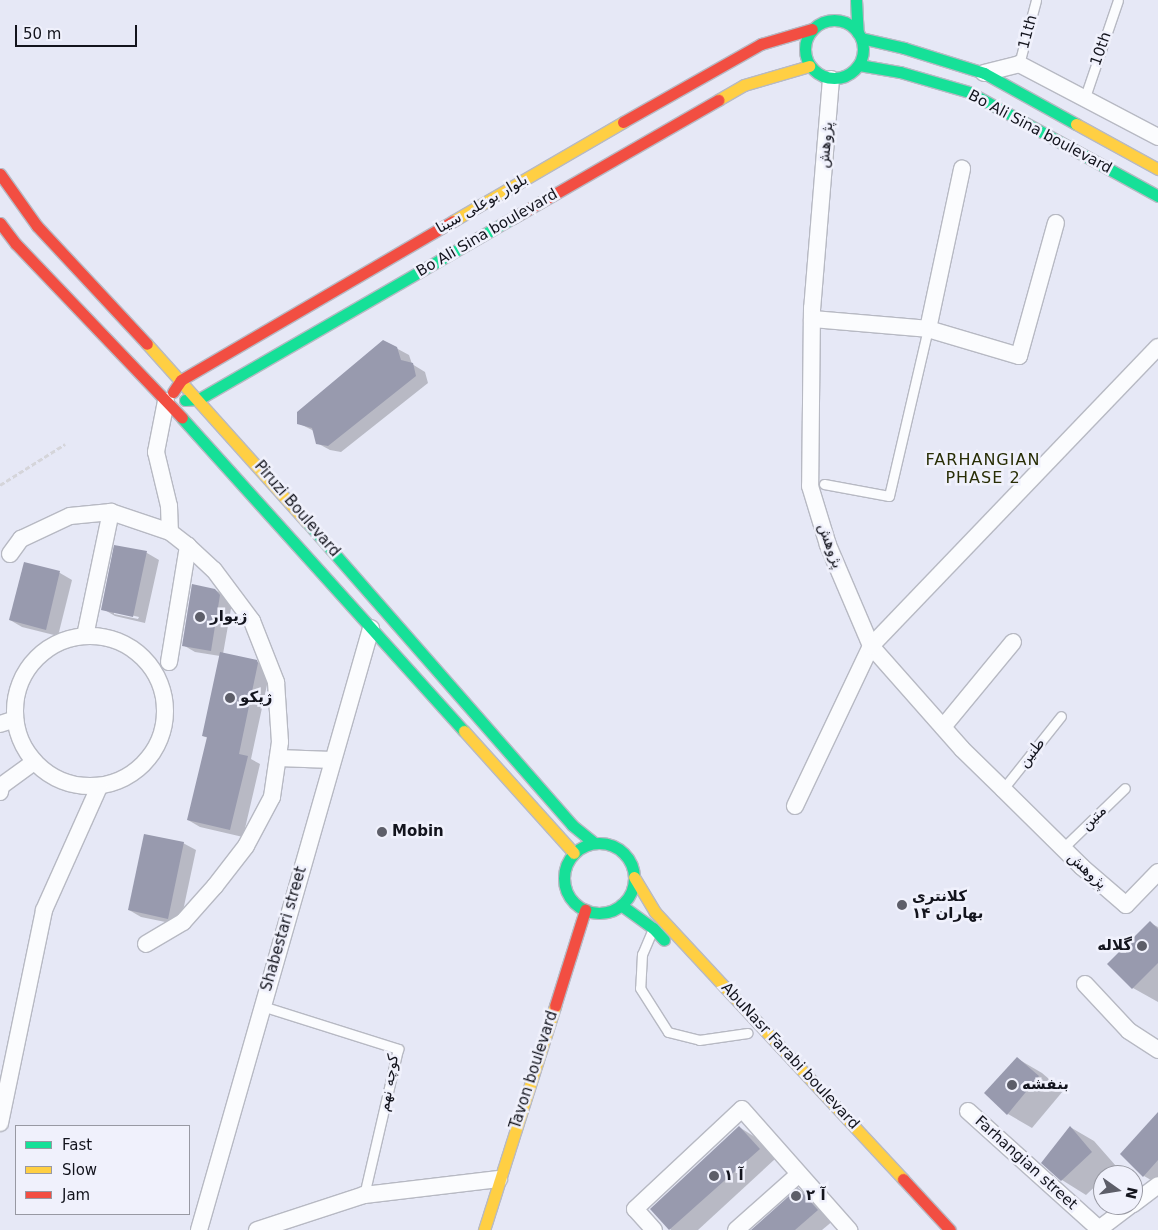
<!DOCTYPE html>
<meta charset="utf-8">
<style>
body{margin:0}
#map{position:relative;width:1158px;height:1230px;overflow:hidden;background:#e6e8f6;font-family:"DejaVu Sans","Noto Naskh Arabic",sans-serif}
div>[style]{position:absolute}
[style*='--x']{left:calc(var(--x)*1px);top:calc(var(--y)*1px);width:calc(var(--w)*1px);rotate:calc(var(--a)*1deg)}
.shadow>*{inset:0;background:#0003}
.building>*{inset:0;background:#989aae}
.path>*{height:3px;margin-top:-1.5px;transform-origin:0;background:repeating-linear-gradient(90deg,#d5d5da 0 5px,transparent 0 7.5px)}
.roads{filter:drop-shadow(1px 0 #b7b9c3) drop-shadow(-1px 0 #b7b9c3) drop-shadow(0 1px #b7b9c3) drop-shadow(0 -1px #b7b9c3)}
.lane>*{height:9px;margin:-4.5px;padding:0 4.5px;transform-origin:4.5px;border-radius:4.5px;background:#fbfcfe}
.street>*{height:16px;margin:-8px;padding:0 8px;transform-origin:8px;border-radius:8px;background:#fbfcfe}
.street>.ring{margin:-8px;padding:0;box-sizing:content-box;background:none;border:16px solid #fbfcfe;border-radius:50%}
.fast>*{height:11px;margin:-5.5px;padding:0 5.5px;transform-origin:5.5px;border-radius:5.5px;background:#16e098}
.fast>.ring{margin:-5.5px;padding:0;box-sizing:content-box;background:none;border:11px solid #16e098;border-radius:50%}
.slow>*{height:11px;margin:-5.5px;padding:0 5.5px;transform-origin:5.5px;border-radius:5.5px;background:#ffcf43}
.jam>*{height:11px;margin:-5.5px;padding:0 5.5px;transform-origin:5.5px;border-radius:5.5px;background:#f24e42}
.dots>*{width:14px;height:14px;translate:-50% -50%;box-sizing:border-box;border:2px solid #f0f1fc;border-radius:50%}
span{translate:-50% -50%;white-space:nowrap;text-align:center;line-height:1.15;-webkit-text-stroke:5px #f0f1fc;paint-order:stroke}
.street-label{font-size:15px;color:#13141d}
.poi-label{font-size:15px;color:#13141d;font-weight:700}
.left{translate:0 -50%;text-align:left}
.right{translate:-100% -50%;text-align:right}
.neighbourhood-label{font-size:16px;color:#292e06;letter-spacing:1px}
.legend{position:absolute;left:15px;top:1125px;width:175px;height:90px;box-sizing:border-box;background:#f0f1fc;border:1px solid #9899a3;margin:0;padding:6px 9px;list-style:none;font-size:15px;color:#13141d}
.legend li{display:flex;align-items:center;gap:10px;height:25px}
.legend b{width:25px;border:1px solid #9899a3}
.north{position:absolute;left:1093px;top:1165px;width:50px;height:50px;box-sizing:border-box;background:#f0f1fc;border:1px solid #9899a3;border-radius:50%;rotate:103deg;font-size:14px;font-weight:700;line-height:20px;text-align:center;color:#13141d}
.north::after{content:'';display:block;margin:auto;width:18px;height:22px;background:#5d5e69;clip-path:polygon(50% 0,100% 100%,50% 72%,0 100%)}
.scale{position:absolute;left:15px;top:25px;width:122px;height:22px;box-sizing:border-box;border:2px solid #13141d;border-top:0;padding-left:6px;font-size:15px;line-height:18px;white-space:nowrap;color:#13141d;-webkit-text-stroke:4px #f0f1fc;paint-order:stroke}
</style>
<div id="map">
<div class="shadow">
<i style="clip-path:polygon(396px 348px,409px 355px,412px 364px,425px 372px,428px 383px,341px 452px,330px 450px,317px 443px,314px 431px,298px 423px)"></i>
<i style="clip-path:polygon(evenodd,115px 546px,147px 553px,159px 560px,145px 623px,115px 616px,103px 609px,115px 546px,114px 611px,139px 617px,138px 619px,114px 614px,114px 611px)"></i>
<i style="clip-path:polygon(24px 564px,60px 573px,72px 580px,58px 636px,22px 627px,10px 620px)"></i>
<i style="clip-path:polygon(215px 590px,228px 597px,232px 603px,223px 654px,256px 661px,270px 671px,251px 759px,260px 764px,243px 837px,200px 827px,188px 820px,208px 738px,203px 736px,220px 656px,195px 652px,183px 645px)"></i>
<i style="clip-path:polygon(183px 843px,196px 850px,180px 925px,141px 917px,129px 910px)"></i>
<i style="clip-path:polygon(1150px 923px,1158px 927px,1158px 1002px,1133px 988px,1109px 964px)"></i>
<i style="clip-path:polygon(1018px 1059px,1042px 1073px,1063px 1091px,1032px 1128px,1008px 1114px)"></i>
<i style="clip-path:polygon(1158px 1114px,1158px 1184px,1144px 1176px)"></i>
<i style="clip-path:polygon(739px 1127px,755px 1137px,775px 1159px,698px 1230px,671px 1230px,652px 1209px)"></i>
<i style="clip-path:polygon(1070px 1127px,1094px 1141px,1116px 1166px,1107px 1175px,1103px 1175px,1103px 1179px,1086px 1195px,1062px 1180px,1042px 1163px)"></i>
<i style="clip-path:polygon(799px 1189px,815px 1199px,834px 1220px,822px 1230px,753px 1230px)"></i>
</div>
<div class="building">
<i style="clip-path:polygon(383px 340px,397px 347px,401px 360px,413px 363px,416px 376px,328px 446px,316px 444px,312px 428px,297px 424px,297px 412px)"></i>
<i style="clip-path:polygon(114px 545px,147px 551px,133px 617px,101px 610px)"></i>
<i style="clip-path:polygon(24px 562px,60px 571px,46px 630px,9px 620px)"></i>
<i style="clip-path:polygon(192px 584px,215px 589px,220px 595px,211px 651px,182px 646px)"></i>
<i style="clip-path:polygon(220px 652px,257px 660px,258px 663px,239px 754px,248px 756px,230px 830px,187px 820px,207px 737px,202px 736px)"></i>
<i style="clip-path:polygon(144px 834px,184px 842px,168px 919px,128px 910px)"></i>
<i style="clip-path:polygon(1150px 921px,1158px 929px,1158px 963px,1132px 989px,1107px 964px)"></i>
<i style="clip-path:polygon(1017px 1057px,1039px 1076px,1007px 1115px,984px 1093px)"></i>
<i style="clip-path:polygon(1158px 1112px,1158px 1160px,1143px 1177px,1120px 1154px)"></i>
<i style="clip-path:polygon(739px 1126px,760px 1149px,669px 1230px,650px 1209px)"></i>
<i style="clip-path:polygon(1070px 1126px,1092px 1152px,1061px 1181px,1041px 1163px)"></i>
<i style="clip-path:polygon(798px 1188px,818px 1210px,795px 1230px,751px 1230px)"></i>
</div>
<div class="path">
<i style="--x:0;--y:485;--w:77;--a:-32.2"></i>
</div>
<div class="roads">
<div class="lane">
<i style="--x:1019;--y:64;--w:66;--a:-75.1"></i>
<i style="--x:1085;--y:97;--w:102;--a:-71.2"></i>
<i style="--x:824;--y:484;--w:66;--a:10.5"></i>
<i style="--x:889;--y:496;--w:171;--a:-76.9"></i>
<i style="--x:1003;--y:789;--w:93;--a:-51.5"></i>
<i style="--x:1063;--y:848;--w:86;--a:-44.1"></i>
<i style="--x:652;--y:931;--w:25;--a:113"></i>
<i style="--x:642;--y:954;--w:34;--a:93"></i>
<i style="--x:640;--y:988;--w:52;--a:57.5"></i>
<i style="--x:668;--y:1032;--w:32;--a:14"></i>
<i style="--x:699;--y:1040;--w:49;--a:-8.3"></i>
<i style="--x:262;--y:1006;--w:143;--a:17.5"></i>
<i style="--x:398;--y:1049;--w:150;--a:103.1"></i>
</div>
<div class="street">
<i style="--x:984;--y:73;--w:36;--a:-14"></i>
<i style="--x:1019;--y:64;--w:157;--a:27.7"></i>
<i style="--x:831;--y:79;--w:230;--a:94.7"></i>
<i style="--x:812;--y:308;--w:178;--a:90.6"></i>
<i style="--x:810;--y:486;--w:62;--a:73"></i>
<i style="--x:828;--y:545;--w:110;--a:66.9"></i>
<i style="--x:871;--y:646;--w:137;--a:48.5"></i>
<i style="--x:962;--y:749;--w:57;--a:44.3"></i>
<i style="--x:1003;--y:789;--w:111;--a:44.6"></i>
<i style="--x:1082;--y:867;--w:58;--a:40.8"></i>
<i style="--x:1126;--y:905;--w:46;--a:-45.9"></i>
<i style="--x:812;--y:319;--w:116;--a:4.9"></i>
<i style="--x:928;--y:329;--w:164;--a:-78"></i>
<i style="--x:928;--y:329;--w:95;--a:16.5"></i>
<i style="--x:1019;--y:356;--w:138;--a:-74.5"></i>
<i style="--x:166;--y:401;--w:52;--a:101.1"></i>
<i style="--x:156;--y:452;--w:56;--a:76.5"></i>
<i style="--x:169;--y:506;--w:26;--a:88"></i>
<i style="--x:10;--y:554;--w:19;--a:-54"></i>
<i style="--x:21;--y:539;--w:54;--a:-25.1"></i>
<i style="--x:70;--y:516;--w:41;--a:-5.6"></i>
<i style="--x:111;--y:512;--w:62;--a:18.7"></i>
<i style="--x:170;--y:532;--w:23;--a:38"></i>
<i style="--x:188;--y:546;--w:35;--a:43"></i>
<i style="--x:214;--y:570;--w:64;--a:53.3"></i>
<i style="--x:252;--y:621;--w:66;--a:68.5"></i>
<i style="--x:276;--y:682;--w:60;--a:86.2"></i>
<i style="--x:280;--y:742;--w:56;--a:98.3"></i>
<i style="--x:272;--y:797;--w:55;--a:118"></i>
<i style="--x:246;--y:846;--w:51;--a:127.8"></i>
<i style="--x:215;--y:886;--w:48;--a:131.6"></i>
<i style="--x:183;--y:922;--w:43;--a:149.3"></i>
<i style="--x:85;--y:636;--w:127;--a:-78.2"></i>
<i class="ring" style="left:15px;top:636px;width:134px;height:134px"></i>
<i style="--x:169;--y:662;--w:118;--a:-80.7"></i>
<i style="--x:0;--y:724;--w:16;--a:-18"></i>
<i style="--x:943;--y:727;--w:110;--a:-50.5"></i>
<i style="--x:278;--y:758;--w:54;--a:2.1"></i>
<i style="--x:0;--y:792;--w:6;--a:-81"></i>
<i style="--x:1;--y:786;--w:41;--a:-36"></i>
<i style="--x:795;--y:806;--w:177;--a:-64.6"></i>
<i style="--x:871;--y:646;--w:414;--a:-46.2"></i>
<i style="--x:1085;--y:984;--w:64;--a:46.9"></i>
<i style="--x:1129;--y:1031;--w:35;--a:33"></i>
<i style="--x:968;--y:1111;--w:176;--a:42"></i>
<i style="--x:1099;--y:1229;--w:40;--a:-37"></i>
<i style="--x:0;--y:1123;--w:217;--a:-78.3"></i>
<i style="--x:44;--y:910;--w:135;--a:-65.9"></i>
<i style="--x:1133;--y:1204;--w:31;--a:-37"></i>
<i style="--x:199;--y:1230;--w:626;--a:-74.05"></i>
<i style="--x:257;--y:1230;--w:113;--a:-18.1"></i>
<i style="--x:364;--y:1195;--w:136;--a:-6.8"></i>
<i style="--x:654;--y:1230;--w:28;--a:-132"></i>
<i style="--x:635;--y:1209;--w:146;--a:-43.1"></i>
<i style="--x:742;--y:1109;--w:162;--a:48.5"></i>
<i style="--x:736;--y:1230;--w:84;--a:-41.6"></i>
</div>
<div class="fast">
<i style="--x:856;--y:0;--w:33;--a:87"></i>
<i class="ring" style="left:805px;top:20px;width:47px;height:47px"></i>
<i style="--x:861;--y:38;--w:44;--a:13.1"></i>
<i style="--x:904;--y:48;--w:84;--a:17.4"></i>
<i style="--x:984;--y:73;--w:105;--a:29"></i>
<i style="--x:859;--y:65;--w:42;--a:9.7"></i>
<i style="--x:900;--y:72;--w:72;--a:16.2"></i>
<i style="--x:969;--y:92;--w:216;--a:28.8"></i>
<i style="--x:185;--y:400;--w:14;--a:-4"></i>
<i style="--x:199;--y:399;--w:362;--a:-30"></i>
<i style="--x:182;--y:418;--w:421;--a:48"></i>
<i style="--x:306;--y:521;--w:404;--a:48.8"></i>
<i style="--x:572;--y:825;--w:28;--a:39"></i>
<i class="ring" style="left:564px;top:843px;width:59px;height:59px"></i>
<i style="--x:621;--y:905;--w:39;--a:36"></i>
<i style="--x:653;--y:928;--w:16;--a:47"></i>
</div>
<div class="slow">
<i style="--x:718;--y:100;--w:30;--a:-30"></i>
<i style="--x:744;--y:85;--w:68;--a:-16.3"></i>
<i style="--x:1076;--y:124;--w:94;--a:28.8"></i>
<i style="--x:453;--y:221;--w:197;--a:-30.2"></i>
<i style="--x:147;--y:344;--w:238;--a:48.1"></i>
<i style="--x:464;--y:731;--w:164;--a:48"></i>
<i style="--x:634;--y:877;--w:41;--a:59"></i>
<i style="--x:655;--y:912;--w:364;--a:47.1"></i>
<i style="--x:484;--y:1230;--w:235;--a:-72.4"></i>
</div>
<div class="jam">
<i style="--x:623;--y:122;--w:159;--a:-29.5"></i>
<i style="--x:761;--y:44;--w:53;--a:-16.4"></i>
<i style="--x:0;--y:174;--w:64;--a:54.6"></i>
<i style="--x:37;--y:226;--w:161;--a:47"></i>
<i style="--x:513;--y:218;--w:237;--a:-29.9"></i>
<i style="--x:0;--y:223;--w:26;--a:53"></i>
<i style="--x:16;--y:244;--w:240;--a:46.3"></i>
<i style="--x:173;--y:392;--w:14;--a:-56"></i>
<i style="--x:181;--y:380;--w:315;--a:-30.3"></i>
<i style="--x:555;--y:1006;--w:101;--a:-72.6"></i>
<i style="--x:903;--y:1179;--w:69;--a:47.3"></i>
</div>
</div>
<div class="dots">
<i style="left:200px;top:617px;background:#5d5e69"></i>
<i style="left:230px;top:698px;background:#5d5e69"></i>
<i style="left:382px;top:832px;background:#5d5e69"></i>
<i style="left:902px;top:905px;background:#5d5e69"></i>
<i style="left:1142px;top:946px;background:#5d5e69"></i>
<i style="left:1012px;top:1085px;background:#5d5e69"></i>
<i style="left:714px;top:1176px;background:#5d5e69"></i>
<i style="left:796px;top:1196px;background:#5d5e69"></i>
</div>
<div class="street-label">
<span style="left:1028px;top:32px;rotate:-75deg">11th</span>
<span style="left:1101px;top:49px;rotate:-71deg">10th</span>
<span style="left:1040px;top:132px;rotate:28deg">Bo Ali Sina boulevard</span>
<span style="left:826px;top:145px;rotate:-85deg">پژوهش</span>
<span style="left:482px;top:204px;rotate:-30deg">بلوار بوعلی سینا</span>
<span style="left:487px;top:233px;rotate:-30deg">Bo Ali Sina boulevard</span>
<span style="left:297px;top:509px;rotate:49deg">Piruzi Boulevard</span>
<span style="left:830px;top:546px;rotate:70deg">پژوهش</span>
<span style="left:1032px;top:753px;rotate:-52deg">طنین</span>
<span style="left:1094px;top:818px;rotate:-44deg">متین</span>
<span style="left:1087px;top:871px;rotate:42deg">پژوهش</span>
<span style="left:284px;top:929px;rotate:-74deg">Shabestari street</span>
<span style="left:790px;top:1056px;rotate:47deg">AbuNasr Farabi boulevard</span>
<span style="left:534px;top:1070px;rotate:-72deg">Tavon boulevard</span>
<span style="left:389px;top:1083px;rotate:-80deg">کوچه نهم</span>
<span style="left:1026px;top:1163px;rotate:42deg">Farhangian street</span>
</div>
<div class="poi-label">
<span class="left" style="left:210px;top:617px">ژیوار</span>
<span class="left" style="left:240px;top:698px">ژیکو</span>
<span class="left" style="left:392px;top:832px">Mobin</span>
<span class="left" style="left:912px;top:905px">کلانتری<br>۱۴ بهاران</span>
<span class="right" style="left:1132px;top:946px">گلاله</span>
<span class="left" style="left:1022px;top:1085px">بنفشه</span>
<span class="left" style="left:724px;top:1176px">آ ۱</span>
<span class="left" style="left:806px;top:1196px">آ ۲</span>
</div>
<div class="neighbourhood-label">
<span style="left:983px;top:469px">FARHANGIAN<br>PHASE 2</span>
</div>
<ul class="legend">
<li><b style="height:6px;background:#16e098"></b>Fast</li>
<li><b style="height:6px;background:#ffcf43"></b>Slow</li>
<li><b style="height:6px;background:#f24e42"></b>Jam</li>
</ul>
<div class="north">N</div>
<div class="scale">50 m</div>
</div>
